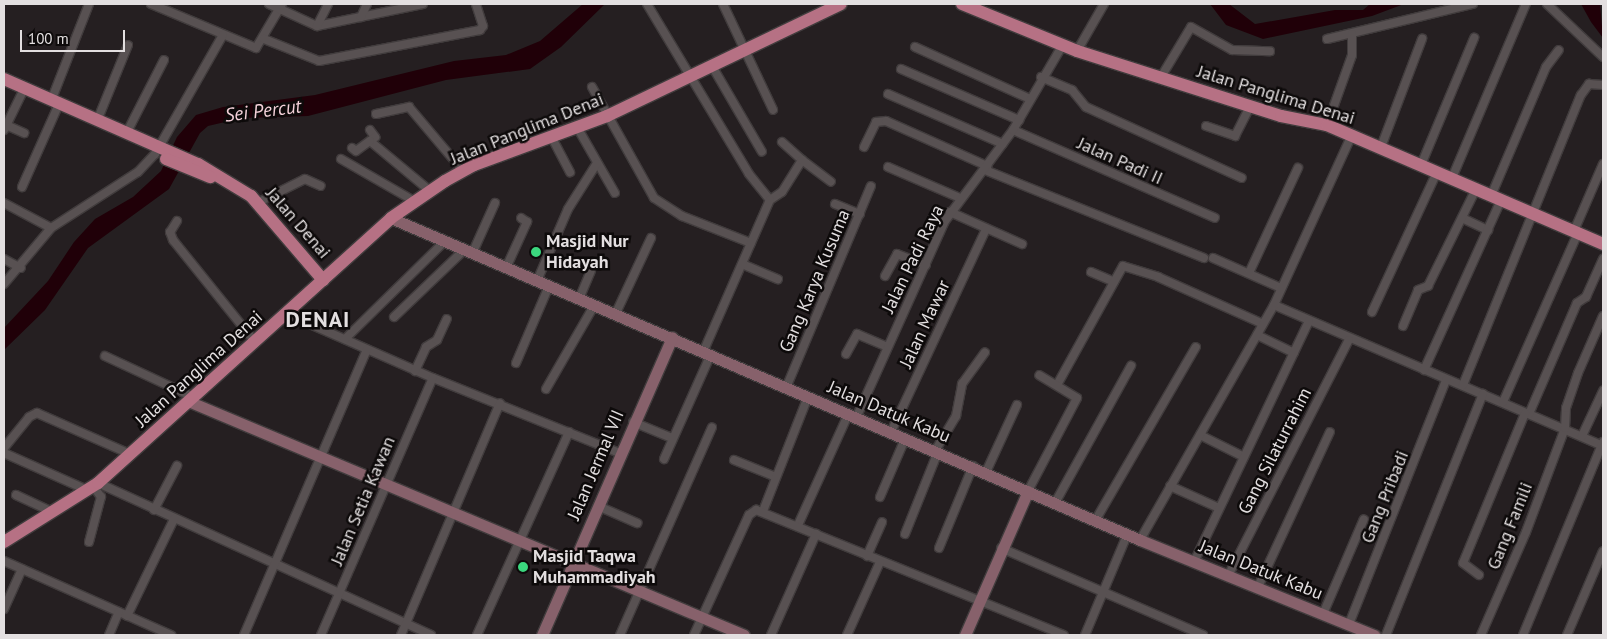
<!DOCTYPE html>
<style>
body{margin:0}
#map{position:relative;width:1607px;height:639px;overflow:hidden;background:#251f21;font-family:"PT Sans",sans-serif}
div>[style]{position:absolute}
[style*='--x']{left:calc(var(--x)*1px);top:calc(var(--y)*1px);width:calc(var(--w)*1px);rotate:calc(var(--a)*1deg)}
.water>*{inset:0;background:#200008}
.roads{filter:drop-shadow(1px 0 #413c3d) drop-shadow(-1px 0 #413c3d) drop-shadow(0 1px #413c3d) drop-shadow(0 -1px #413c3d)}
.street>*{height:8px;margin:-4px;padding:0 4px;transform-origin:4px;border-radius:4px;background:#585152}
.secondary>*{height:11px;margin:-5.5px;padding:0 5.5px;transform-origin:5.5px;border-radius:5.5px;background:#87616b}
.primary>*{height:12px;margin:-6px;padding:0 6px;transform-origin:6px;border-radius:6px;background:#b67184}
.dots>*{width:14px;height:14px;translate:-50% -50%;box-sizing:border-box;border:2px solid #0d0a0a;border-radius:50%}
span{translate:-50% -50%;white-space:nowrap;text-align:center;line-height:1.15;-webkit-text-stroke:5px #0d0a0a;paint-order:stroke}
.street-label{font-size:18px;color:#e3dfe0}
.poi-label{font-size:18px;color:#e3dfe0;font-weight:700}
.left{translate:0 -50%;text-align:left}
.water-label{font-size:19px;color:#f4d1d9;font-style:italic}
.district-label{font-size:22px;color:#e3dfe0;font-weight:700;letter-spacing:1px}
.frame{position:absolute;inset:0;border:5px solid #e3dfe0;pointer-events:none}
.scale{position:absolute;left:20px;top:30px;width:105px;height:22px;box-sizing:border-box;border:2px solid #e3dfe0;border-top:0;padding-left:6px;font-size:15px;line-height:18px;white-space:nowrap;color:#e3dfe0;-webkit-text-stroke:4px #0d0a0a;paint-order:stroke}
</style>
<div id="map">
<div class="water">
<i style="clip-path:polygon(583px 4px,605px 4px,561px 47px,530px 69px,446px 80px,308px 116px,242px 118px,208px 126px,200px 133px,169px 189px,88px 248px,45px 310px,4px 350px,4px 328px,48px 281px,74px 242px,95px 219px,133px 197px,161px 171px,177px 137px,196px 115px,223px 107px,315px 95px,454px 61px,506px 55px,540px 41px)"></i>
<i style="clip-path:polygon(1210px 4px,1229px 4px,1255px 24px,1335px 10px,1363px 10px,1370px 4px,1404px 4px,1372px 16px,1263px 39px,1226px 25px)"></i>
<i style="clip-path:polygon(1581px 4px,1600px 4px,1603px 38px,1591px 22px)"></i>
</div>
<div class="roads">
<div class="street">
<i style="--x:151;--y:4;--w:114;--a:22.7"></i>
<i style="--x:256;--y:48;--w:51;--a:-59.4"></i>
<i style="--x:269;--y:4;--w:53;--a:24.6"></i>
<i style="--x:317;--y:26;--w:108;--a:-11.7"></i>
<i style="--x:647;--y:4;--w:198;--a:59"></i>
<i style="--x:749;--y:174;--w:33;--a:51"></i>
<i style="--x:723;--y:4;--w:117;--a:64.7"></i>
<i style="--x:1547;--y:4;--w:77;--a:43.4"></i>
<i style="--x:361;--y:17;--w:14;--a:-65"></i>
<i style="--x:317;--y:26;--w:25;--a:-63"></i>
<i style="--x:264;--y:39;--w:59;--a:21.8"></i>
<i style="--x:319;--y:61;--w:164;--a:-10.9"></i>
<i style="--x:480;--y:30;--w:5;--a:-53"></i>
<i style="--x:483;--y:26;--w:23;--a:-108"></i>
<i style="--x:1327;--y:39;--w:150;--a:-13.5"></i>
<i style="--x:915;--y:47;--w:126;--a:24.3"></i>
<i style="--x:1077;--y:51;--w:54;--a:-60.1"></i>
<i style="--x:712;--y:66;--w:99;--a:59.8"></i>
<i style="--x:901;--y:69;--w:129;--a:23.4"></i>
<i style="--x:1041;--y:77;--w:34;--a:23"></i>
<i style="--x:1072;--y:90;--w:22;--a:51"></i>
<i style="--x:1086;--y:107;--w:171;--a:24.5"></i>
<i style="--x:1161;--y:77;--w:58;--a:-59"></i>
<i style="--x:1191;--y:27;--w:47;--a:29.3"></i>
<i style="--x:1232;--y:50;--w:38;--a:2"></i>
<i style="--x:592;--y:87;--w:127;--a:60.8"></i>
<i style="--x:654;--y:198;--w:33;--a:33"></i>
<i style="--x:682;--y:216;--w:74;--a:21.4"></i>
<i style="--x:888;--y:94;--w:125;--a:23.5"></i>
<i style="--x:51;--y:101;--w:104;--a:-68.6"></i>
<i style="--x:376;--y:114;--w:34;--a:-12"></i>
<i style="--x:409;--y:107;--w:84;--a:49.8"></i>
<i style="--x:97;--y:121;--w:82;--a:-67.8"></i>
<i style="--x:6;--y:125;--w:20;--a:24"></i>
<i style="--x:1327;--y:125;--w:74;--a:-70.3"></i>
<i style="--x:1352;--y:55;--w:21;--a:-90"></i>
<i style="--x:1206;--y:126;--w:31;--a:19"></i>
<i style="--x:1235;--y:136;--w:33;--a:-63"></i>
<i style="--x:577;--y:127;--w:76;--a:60.1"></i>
<i style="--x:4;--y:130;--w:46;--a:-64"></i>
<i style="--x:370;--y:130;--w:9;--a:54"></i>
<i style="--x:375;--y:137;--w:6;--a:141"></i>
<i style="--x:370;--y:141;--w:78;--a:39.8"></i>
<i style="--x:1013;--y:130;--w:220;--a:23.5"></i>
<i style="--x:126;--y:134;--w:83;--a:-62.8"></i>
<i style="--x:551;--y:136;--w:41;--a:62.2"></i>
<i style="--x:782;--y:142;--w:27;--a:42"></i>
<i style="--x:864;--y:147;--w:28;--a:-64"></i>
<i style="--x:876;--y:122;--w:10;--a:-6"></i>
<i style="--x:886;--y:121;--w:111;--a:24"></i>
<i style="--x:1381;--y:147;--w:116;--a:-69.2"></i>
<i style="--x:352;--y:148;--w:5;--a:37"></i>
<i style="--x:356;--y:151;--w:17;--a:-36"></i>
<i style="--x:341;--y:159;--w:84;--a:29.9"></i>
<i style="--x:1421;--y:165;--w:138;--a:-67.3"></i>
<i style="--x:888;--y:167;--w:78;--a:23.3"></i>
<i style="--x:985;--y:170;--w:236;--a:21.9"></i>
<i style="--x:1452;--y:178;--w:189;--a:-67"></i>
<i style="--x:22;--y:187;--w:91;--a:-66"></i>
<i style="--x:1491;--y:196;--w:140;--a:-66.9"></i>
<i style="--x:1546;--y:67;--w:21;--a:-53"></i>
<i style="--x:770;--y:200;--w:14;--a:-34"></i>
<i style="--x:782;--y:192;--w:38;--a:-58"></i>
<i style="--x:802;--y:160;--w:36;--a:37"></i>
<i style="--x:259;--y:202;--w:51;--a:-26.6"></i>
<i style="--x:305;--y:179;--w:17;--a:24"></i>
<i style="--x:4;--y:203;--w:53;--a:28"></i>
<i style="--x:835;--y:204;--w:27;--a:22"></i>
<i style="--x:950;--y:212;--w:79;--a:24"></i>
<i style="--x:1462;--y:218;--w:29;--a:25"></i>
<i style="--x:177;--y:221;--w:13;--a:122"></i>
<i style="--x:170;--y:232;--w:9;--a:69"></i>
<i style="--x:173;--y:240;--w:131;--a:51.2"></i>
<i style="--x:1574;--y:231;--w:73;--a:-66.6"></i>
<i style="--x:472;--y:254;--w:56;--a:-65.7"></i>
<i style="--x:1213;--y:258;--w:74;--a:23.8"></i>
<i style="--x:4;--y:259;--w:19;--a:28"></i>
<i style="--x:742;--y:264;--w:39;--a:23"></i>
<i style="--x:506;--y:268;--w:51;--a:-65.5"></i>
<i style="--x:527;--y:222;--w:7;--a:-146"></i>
<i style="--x:1091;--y:272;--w:25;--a:23"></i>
<i style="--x:1249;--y:273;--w:116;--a:-65"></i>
<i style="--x:885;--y:276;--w:25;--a:-61"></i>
<i style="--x:897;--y:254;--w:31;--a:21"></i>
<i style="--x:537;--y:281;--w:78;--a:-66.7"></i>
<i style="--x:568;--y:209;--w:54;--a:-57.8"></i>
<i style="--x:4;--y:284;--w:73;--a:-50"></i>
<i style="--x:51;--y:228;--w:103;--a:-32.8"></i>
<i style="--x:138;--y:172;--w:25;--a:-47"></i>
<i style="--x:155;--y:154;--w:137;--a:-60.3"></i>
<i style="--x:579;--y:299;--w:30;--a:-67"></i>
<i style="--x:1274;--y:305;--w:358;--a:23.2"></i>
<i style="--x:1372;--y:312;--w:154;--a:-65.1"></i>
<i style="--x:287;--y:314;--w:159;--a:23.7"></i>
<i style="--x:433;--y:378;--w:201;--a:21.9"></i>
<i style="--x:615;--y:315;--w:85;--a:-64.9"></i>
<i style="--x:394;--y:317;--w:97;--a:-43.7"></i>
<i style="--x:1403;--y:326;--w:39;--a:-67"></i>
<i style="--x:1418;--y:290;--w:11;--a:-22"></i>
<i style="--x:1428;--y:286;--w:108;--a:-63.7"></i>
<i style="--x:1257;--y:335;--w:41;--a:25.9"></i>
<i style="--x:345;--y:339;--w:139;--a:-44.4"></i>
<i style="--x:704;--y:350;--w:164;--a:-66.3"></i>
<i style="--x:846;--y:354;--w:23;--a:-61"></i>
<i style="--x:857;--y:334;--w:33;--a:23"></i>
<i style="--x:105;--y:356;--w:97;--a:25"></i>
<i style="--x:516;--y:363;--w:84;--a:-66.8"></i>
<i style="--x:1424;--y:370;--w:187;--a:-65.6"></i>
<i style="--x:415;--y:371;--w:26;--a:-65"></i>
<i style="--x:426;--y:347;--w:13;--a:-32"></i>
<i style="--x:437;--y:340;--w:23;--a:-65"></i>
<i style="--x:1057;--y:385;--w:136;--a:-61"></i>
<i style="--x:1123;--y:266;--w:37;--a:17"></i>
<i style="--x:1158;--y:277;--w:115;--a:24.1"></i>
<i style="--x:1463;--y:385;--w:313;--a:-67.9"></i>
<i style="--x:1581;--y:95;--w:14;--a:-54"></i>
<i style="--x:1589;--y:84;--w:14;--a:4"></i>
<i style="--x:786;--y:388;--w:219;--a:-67.2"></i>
<i style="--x:546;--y:389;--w:96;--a:-60"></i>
<i style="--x:1503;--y:402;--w:185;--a:-66.1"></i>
<i style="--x:1529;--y:414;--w:121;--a:-66.6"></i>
<i style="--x:1577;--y:303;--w:11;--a:-34"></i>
<i style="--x:1586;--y:297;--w:42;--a:-65.9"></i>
<i style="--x:856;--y:418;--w:216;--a:-65.7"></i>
<i style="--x:945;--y:221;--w:114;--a:-53.2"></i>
<i style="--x:1013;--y:130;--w:97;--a:-59.7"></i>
<i style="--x:633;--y:422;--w:42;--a:22.3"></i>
<i style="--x:891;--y:432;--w:224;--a:-64.9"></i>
<i style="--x:1200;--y:435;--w:49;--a:26.6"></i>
<i style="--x:1582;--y:436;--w:50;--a:-65"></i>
<i style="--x:4;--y:448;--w:40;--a:-51"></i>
<i style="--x:29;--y:417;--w:9;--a:-27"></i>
<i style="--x:37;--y:413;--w:102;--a:23.8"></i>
<i style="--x:935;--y:451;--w:41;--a:-59"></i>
<i style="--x:956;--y:416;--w:33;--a:-79"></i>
<i style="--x:962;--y:384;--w:39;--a:-54"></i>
<i style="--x:4;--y:453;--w:91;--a:24"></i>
<i style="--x:664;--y:459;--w:115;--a:-65.9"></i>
<i style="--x:734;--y:460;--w:45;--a:22"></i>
<i style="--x:986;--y:472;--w:74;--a:-65.2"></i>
<i style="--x:98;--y:483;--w:366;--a:24.5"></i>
<i style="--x:1170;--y:486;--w:54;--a:24.2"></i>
<i style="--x:1028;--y:491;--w:105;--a:-62.2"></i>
<i style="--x:1077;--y:398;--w:44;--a:-148.8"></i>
<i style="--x:16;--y:495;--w:40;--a:25"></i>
<i style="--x:880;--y:497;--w:63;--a:-66.7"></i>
<i style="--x:1055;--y:503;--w:157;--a:-61"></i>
<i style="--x:598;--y:506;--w:43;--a:23.6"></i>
<i style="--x:154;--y:510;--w:50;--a:-62.4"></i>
<i style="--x:763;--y:511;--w:123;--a:-68.5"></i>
<i style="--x:1095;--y:521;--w:201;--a:-59.9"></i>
<i style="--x:798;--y:525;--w:121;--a:-65.6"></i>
<i style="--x:905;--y:534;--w:88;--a:-68.1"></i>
<i style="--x:1140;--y:540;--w:271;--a:-60.3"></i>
<i style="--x:1274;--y:305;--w:187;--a:-65.4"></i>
<i style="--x:89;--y:542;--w:47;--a:-75.1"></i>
<i style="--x:101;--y:497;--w:14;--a:-126"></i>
<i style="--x:939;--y:548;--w:89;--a:-67.5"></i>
<i style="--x:1001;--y:548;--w:220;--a:23.3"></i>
<i style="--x:867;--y:556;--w:37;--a:-66"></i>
<i style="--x:4;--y:561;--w:183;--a:23.9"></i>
<i style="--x:1194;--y:562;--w:267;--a:-64.5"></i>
<i style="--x:1479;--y:575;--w:20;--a:-143"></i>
<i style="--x:1463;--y:563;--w:162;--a:-67.5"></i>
<i style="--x:1228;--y:576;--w:265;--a:-62.9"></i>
<i style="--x:1257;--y:589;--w:173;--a:-65.1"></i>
<i style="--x:4;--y:609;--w:44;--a:-65.8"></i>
<i style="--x:1323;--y:614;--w:103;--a:-66.7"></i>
<i style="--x:127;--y:616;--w:108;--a:-64.1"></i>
<i style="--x:1349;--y:624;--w:263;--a:-68.3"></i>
<i style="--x:109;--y:635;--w:25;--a:-67"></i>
<i style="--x:244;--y:635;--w:311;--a:-66.7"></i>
<i style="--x:321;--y:635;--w:280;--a:-66.5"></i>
<i style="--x:401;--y:635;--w:252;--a:-66.9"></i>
<i style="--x:477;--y:635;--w:223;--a:-65.6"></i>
<i style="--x:620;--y:635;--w:227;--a:-66.1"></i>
<i style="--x:694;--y:635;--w:132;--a:-65.4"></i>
<i style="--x:749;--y:515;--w:9;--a:-36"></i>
<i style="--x:756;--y:510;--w:332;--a:22.1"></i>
<i style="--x:771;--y:635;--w:111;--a:-66"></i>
<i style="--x:847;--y:635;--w:80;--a:-65.7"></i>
<i style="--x:1085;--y:635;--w:108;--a:-67.2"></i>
<i style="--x:1386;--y:635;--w:260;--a:-68.1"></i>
<i style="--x:1481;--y:635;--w:112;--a:-66.4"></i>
<i style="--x:1526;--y:532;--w:111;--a:-69.4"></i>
<i style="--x:1565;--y:428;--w:20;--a:-87"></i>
<i style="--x:1566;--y:408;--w:37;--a:-71"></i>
<i style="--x:1578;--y:373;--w:62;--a:-66.3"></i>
<i style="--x:1523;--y:635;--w:209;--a:-67.5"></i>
<i style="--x:1567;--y:635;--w:91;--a:-66.8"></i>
</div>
<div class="secondary">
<i style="--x:391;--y:218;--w:815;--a:23.26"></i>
<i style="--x:1140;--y:540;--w:253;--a:22.1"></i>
<i style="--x:188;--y:401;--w:603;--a:22.82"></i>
<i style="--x:542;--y:635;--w:325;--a:-66.4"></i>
<i style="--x:965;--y:635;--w:157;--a:-66.4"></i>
</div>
<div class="primary">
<i style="--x:962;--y:4;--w:124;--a:22.2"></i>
<i style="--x:1077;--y:51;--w:214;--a:17.7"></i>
<i style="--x:1281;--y:116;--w:47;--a:11.1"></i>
<i style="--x:1327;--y:125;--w:301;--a:23.3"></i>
<i style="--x:4;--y:79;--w:212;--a:23.7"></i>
<i style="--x:198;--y:164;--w:62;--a:31.1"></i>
<i style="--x:251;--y:196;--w:111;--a:49.4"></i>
<i style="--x:166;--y:159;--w:48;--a:22.2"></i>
<i style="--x:4;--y:542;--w:111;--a:-32.1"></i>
<i style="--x:98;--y:483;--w:395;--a:-42.1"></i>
<i style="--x:391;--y:218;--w:65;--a:-34.4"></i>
<i style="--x:445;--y:181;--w:33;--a:-29"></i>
<i style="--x:474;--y:165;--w:142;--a:-20.2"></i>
<i style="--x:607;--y:116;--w:259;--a:-25.6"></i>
</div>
</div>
<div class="dots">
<i style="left:536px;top:252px;background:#3bd77e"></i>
<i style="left:523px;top:567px;background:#3bd77e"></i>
</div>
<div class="street-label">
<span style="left:1276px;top:95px;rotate:17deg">Jalan Panglima Denai</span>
<span style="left:527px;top:129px;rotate:-22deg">Jalan Panglima Denai</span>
<span style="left:1120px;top:161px;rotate:24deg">Jalan Padi II</span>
<span style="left:298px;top:223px;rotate:49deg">Jalan Denai</span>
<span style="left:913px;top:259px;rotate:-64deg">Jalan Padi Raya</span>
<span style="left:815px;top:281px;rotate:-67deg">Gang Karya Kusuma</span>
<span style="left:925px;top:324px;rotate:-65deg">Jalan Mawar</span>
<span style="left:199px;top:369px;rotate:-42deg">Jalan Panglima Denai</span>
<span style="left:889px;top:412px;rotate:23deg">Jalan Datuk Kabu</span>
<span style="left:1275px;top:451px;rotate:-63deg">Gang Silaturrahim</span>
<span style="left:596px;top:465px;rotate:-67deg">Jalan Jermal VII</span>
<span style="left:1385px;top:497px;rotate:-68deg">Gang Pribadi</span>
<span style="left:363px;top:501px;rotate:-67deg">Jalan Setia Kawan</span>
<span style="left:1510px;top:526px;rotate:-68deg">Gang Famili</span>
<span style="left:1261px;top:570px;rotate:22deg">Jalan Datuk Kabu</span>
</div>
<div class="poi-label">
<span class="left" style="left:546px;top:252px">Masjid Nur<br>Hidayah</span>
<span class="left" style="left:533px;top:567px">Masjid Taqwa<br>Muhammadiyah</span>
</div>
<div class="water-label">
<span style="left:263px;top:111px;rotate:-7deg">Sei Percut</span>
</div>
<div class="district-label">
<span style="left:318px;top:320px">DENAI</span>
</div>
<div class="frame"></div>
<div class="scale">100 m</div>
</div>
